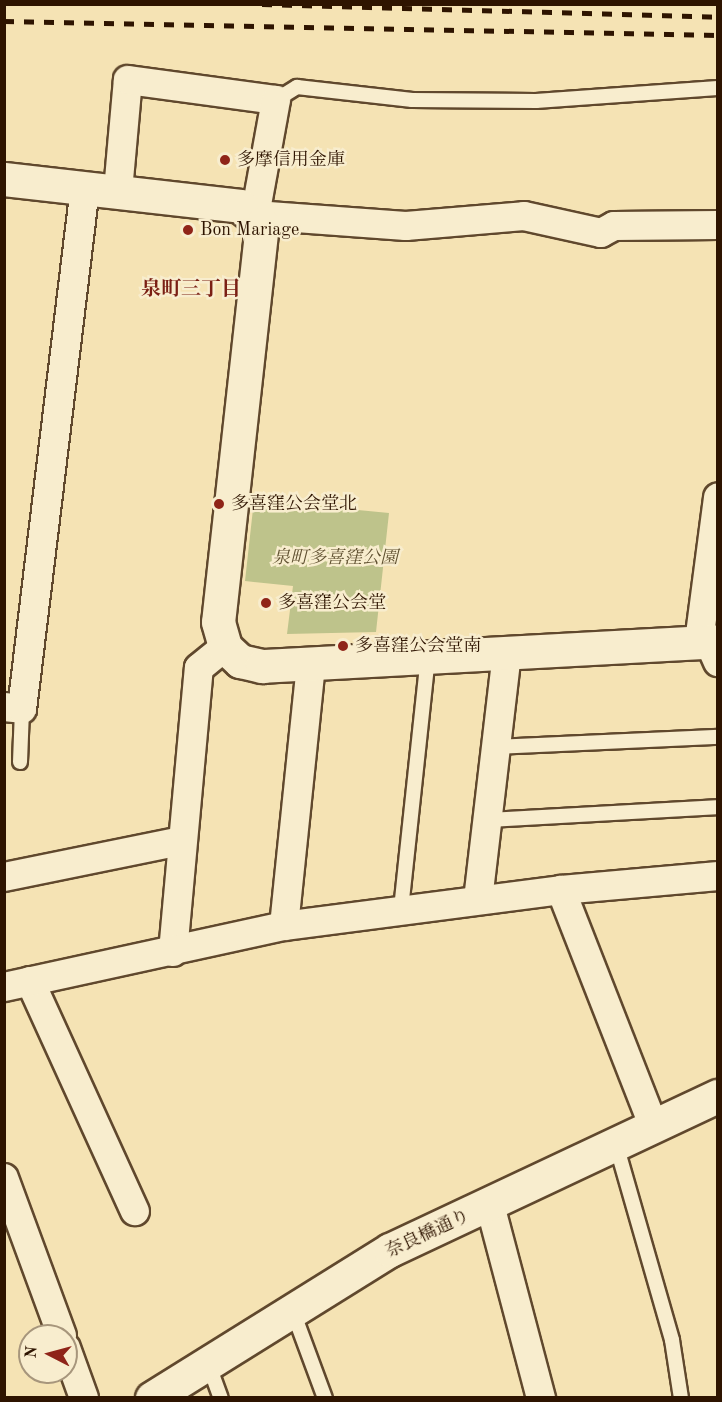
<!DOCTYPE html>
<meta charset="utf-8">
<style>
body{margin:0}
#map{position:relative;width:722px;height:1402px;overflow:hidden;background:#f5e3b4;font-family:"Old Standard TT","Noto Serif JP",serif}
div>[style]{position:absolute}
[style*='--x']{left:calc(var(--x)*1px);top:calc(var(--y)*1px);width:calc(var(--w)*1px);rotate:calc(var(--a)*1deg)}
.green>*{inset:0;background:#bec38b}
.roads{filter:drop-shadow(2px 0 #60482d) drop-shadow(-2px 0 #60482d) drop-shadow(0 2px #60482d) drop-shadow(0 -2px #60482d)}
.lane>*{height:14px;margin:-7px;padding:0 7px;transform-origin:7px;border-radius:7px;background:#f8edce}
.street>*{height:28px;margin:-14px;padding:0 14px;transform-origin:14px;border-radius:14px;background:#f8edce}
.secondary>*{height:33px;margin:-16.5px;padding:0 16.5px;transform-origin:16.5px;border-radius:16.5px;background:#f8edce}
.rail>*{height:4.5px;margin-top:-2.25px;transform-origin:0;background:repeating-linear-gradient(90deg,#2e1400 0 10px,transparent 0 20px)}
.dots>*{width:16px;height:16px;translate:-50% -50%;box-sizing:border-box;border:3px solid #f8edce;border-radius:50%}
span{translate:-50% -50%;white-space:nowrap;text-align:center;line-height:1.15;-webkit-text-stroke:5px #f8edce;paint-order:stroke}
.poi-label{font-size:18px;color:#2e1400}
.left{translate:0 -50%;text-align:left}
.park-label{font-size:18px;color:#605131;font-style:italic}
.street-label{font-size:18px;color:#2e1400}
.neighbourhood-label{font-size:20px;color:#7a1f14;font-weight:700}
.frame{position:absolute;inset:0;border:6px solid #2e1400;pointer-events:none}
.north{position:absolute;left:18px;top:1324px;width:60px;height:60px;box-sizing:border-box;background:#f8edce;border:2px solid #a7967c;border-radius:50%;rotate:276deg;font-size:16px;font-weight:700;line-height:24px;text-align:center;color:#2e1400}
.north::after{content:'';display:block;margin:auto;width:21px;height:27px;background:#8f2418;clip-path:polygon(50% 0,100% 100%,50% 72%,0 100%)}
</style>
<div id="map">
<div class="green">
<i style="clip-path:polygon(254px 500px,389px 513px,376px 632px,287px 634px,293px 586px,245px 581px)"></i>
</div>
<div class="roads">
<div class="lane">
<i style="--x:276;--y:100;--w:25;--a:-32"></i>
<i style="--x:297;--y:87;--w:116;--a:6.4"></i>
<i style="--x:412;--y:100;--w:124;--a:0.5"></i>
<i style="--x:536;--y:101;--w:182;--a:-4.1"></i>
<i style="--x:496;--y:747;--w:222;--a:-2.6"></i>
<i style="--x:20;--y:762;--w:53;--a:-87.8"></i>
<i style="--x:487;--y:820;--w:231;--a:-3.2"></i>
<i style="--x:401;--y:909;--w:253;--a:-83.9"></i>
<i style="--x:617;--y:1148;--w:200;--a:74"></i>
<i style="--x:672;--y:1340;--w:59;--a:81.2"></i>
<i style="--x:292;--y:1309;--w:95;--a:69.7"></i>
<i style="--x:208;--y:1363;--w:37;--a:70"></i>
</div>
<div class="street">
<i style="--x:118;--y:191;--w:111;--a:-84.9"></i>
<i style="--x:128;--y:80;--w:149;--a:7.7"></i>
<i style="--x:276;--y:100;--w:117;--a:100.3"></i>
<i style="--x:255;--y:215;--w:151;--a:4.2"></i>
<i style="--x:406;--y:226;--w:118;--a:-4.8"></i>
<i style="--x:524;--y:216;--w:79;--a:12.4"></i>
<i style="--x:601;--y:233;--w:15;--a:-28"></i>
<i style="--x:614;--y:226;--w:104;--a:-0.6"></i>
<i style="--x:699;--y:642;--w:146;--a:-82.5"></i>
<i style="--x:709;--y:642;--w:22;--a:66"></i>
<i style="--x:4;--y:707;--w:18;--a:6"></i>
<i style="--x:22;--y:709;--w:525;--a:-83.11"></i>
<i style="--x:4;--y:877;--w:181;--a:-11.5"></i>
<i style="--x:561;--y:890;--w:255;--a:68.6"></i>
<i style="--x:478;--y:900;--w:250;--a:-83.3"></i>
<i style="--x:284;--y:926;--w:263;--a:-84.1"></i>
<i style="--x:173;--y:952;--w:285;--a:-84.8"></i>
<i style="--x:199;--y:668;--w:33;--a:-39"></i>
<i style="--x:30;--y:981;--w:253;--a:65.5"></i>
<i style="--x:4;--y:987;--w:287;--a:-12.3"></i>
<i style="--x:284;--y:926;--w:279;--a:-7.4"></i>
<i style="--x:561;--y:890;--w:158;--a:-5.1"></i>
<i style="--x:4;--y:1178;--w:168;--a:69.8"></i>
<i style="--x:490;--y:1205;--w:200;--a:75.2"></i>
<i style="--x:66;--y:1348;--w:53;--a:70.2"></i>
</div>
<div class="secondary">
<i style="--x:4;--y:179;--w:238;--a:6.5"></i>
<i style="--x:240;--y:206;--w:28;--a:39"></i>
<i style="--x:262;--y:224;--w:400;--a:96.3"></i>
<i style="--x:218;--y:622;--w:26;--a:74"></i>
<i style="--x:225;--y:647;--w:21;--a:43"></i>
<i style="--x:240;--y:661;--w:23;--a:13"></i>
<i style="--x:262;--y:666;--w:457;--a:-3.1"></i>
<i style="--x:152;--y:1398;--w:280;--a:-31.9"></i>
<i style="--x:390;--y:1250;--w:362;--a:-25.2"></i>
</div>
</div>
<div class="rail">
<i style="--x:262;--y:4;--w:456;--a:1.6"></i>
<i style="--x:4;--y:21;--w:714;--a:1.12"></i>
</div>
<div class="dots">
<i style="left:225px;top:160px;background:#8f2418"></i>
<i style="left:188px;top:230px;background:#8f2418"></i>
<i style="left:219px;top:504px;background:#8f2418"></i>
<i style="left:266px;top:603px;background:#8f2418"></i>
<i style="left:343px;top:646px;background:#8f2418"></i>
</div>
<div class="poi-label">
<span class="left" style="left:237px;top:160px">多摩信用金庫</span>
<span class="left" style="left:200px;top:230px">Bon Mariage</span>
<span class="left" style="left:231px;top:504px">多喜窪公会堂北</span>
<span class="left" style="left:278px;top:603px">多喜窪公会堂</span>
<span class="left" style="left:355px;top:646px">多喜窪公会堂南</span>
</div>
<div class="park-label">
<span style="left:335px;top:558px">泉町多喜窪公園</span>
</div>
<div class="street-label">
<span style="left:428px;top:1234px;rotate:-25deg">奈良橋通り</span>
</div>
<div class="neighbourhood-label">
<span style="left:191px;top:290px">泉町三丁目</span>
</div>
<div class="frame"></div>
<div class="north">N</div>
</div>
